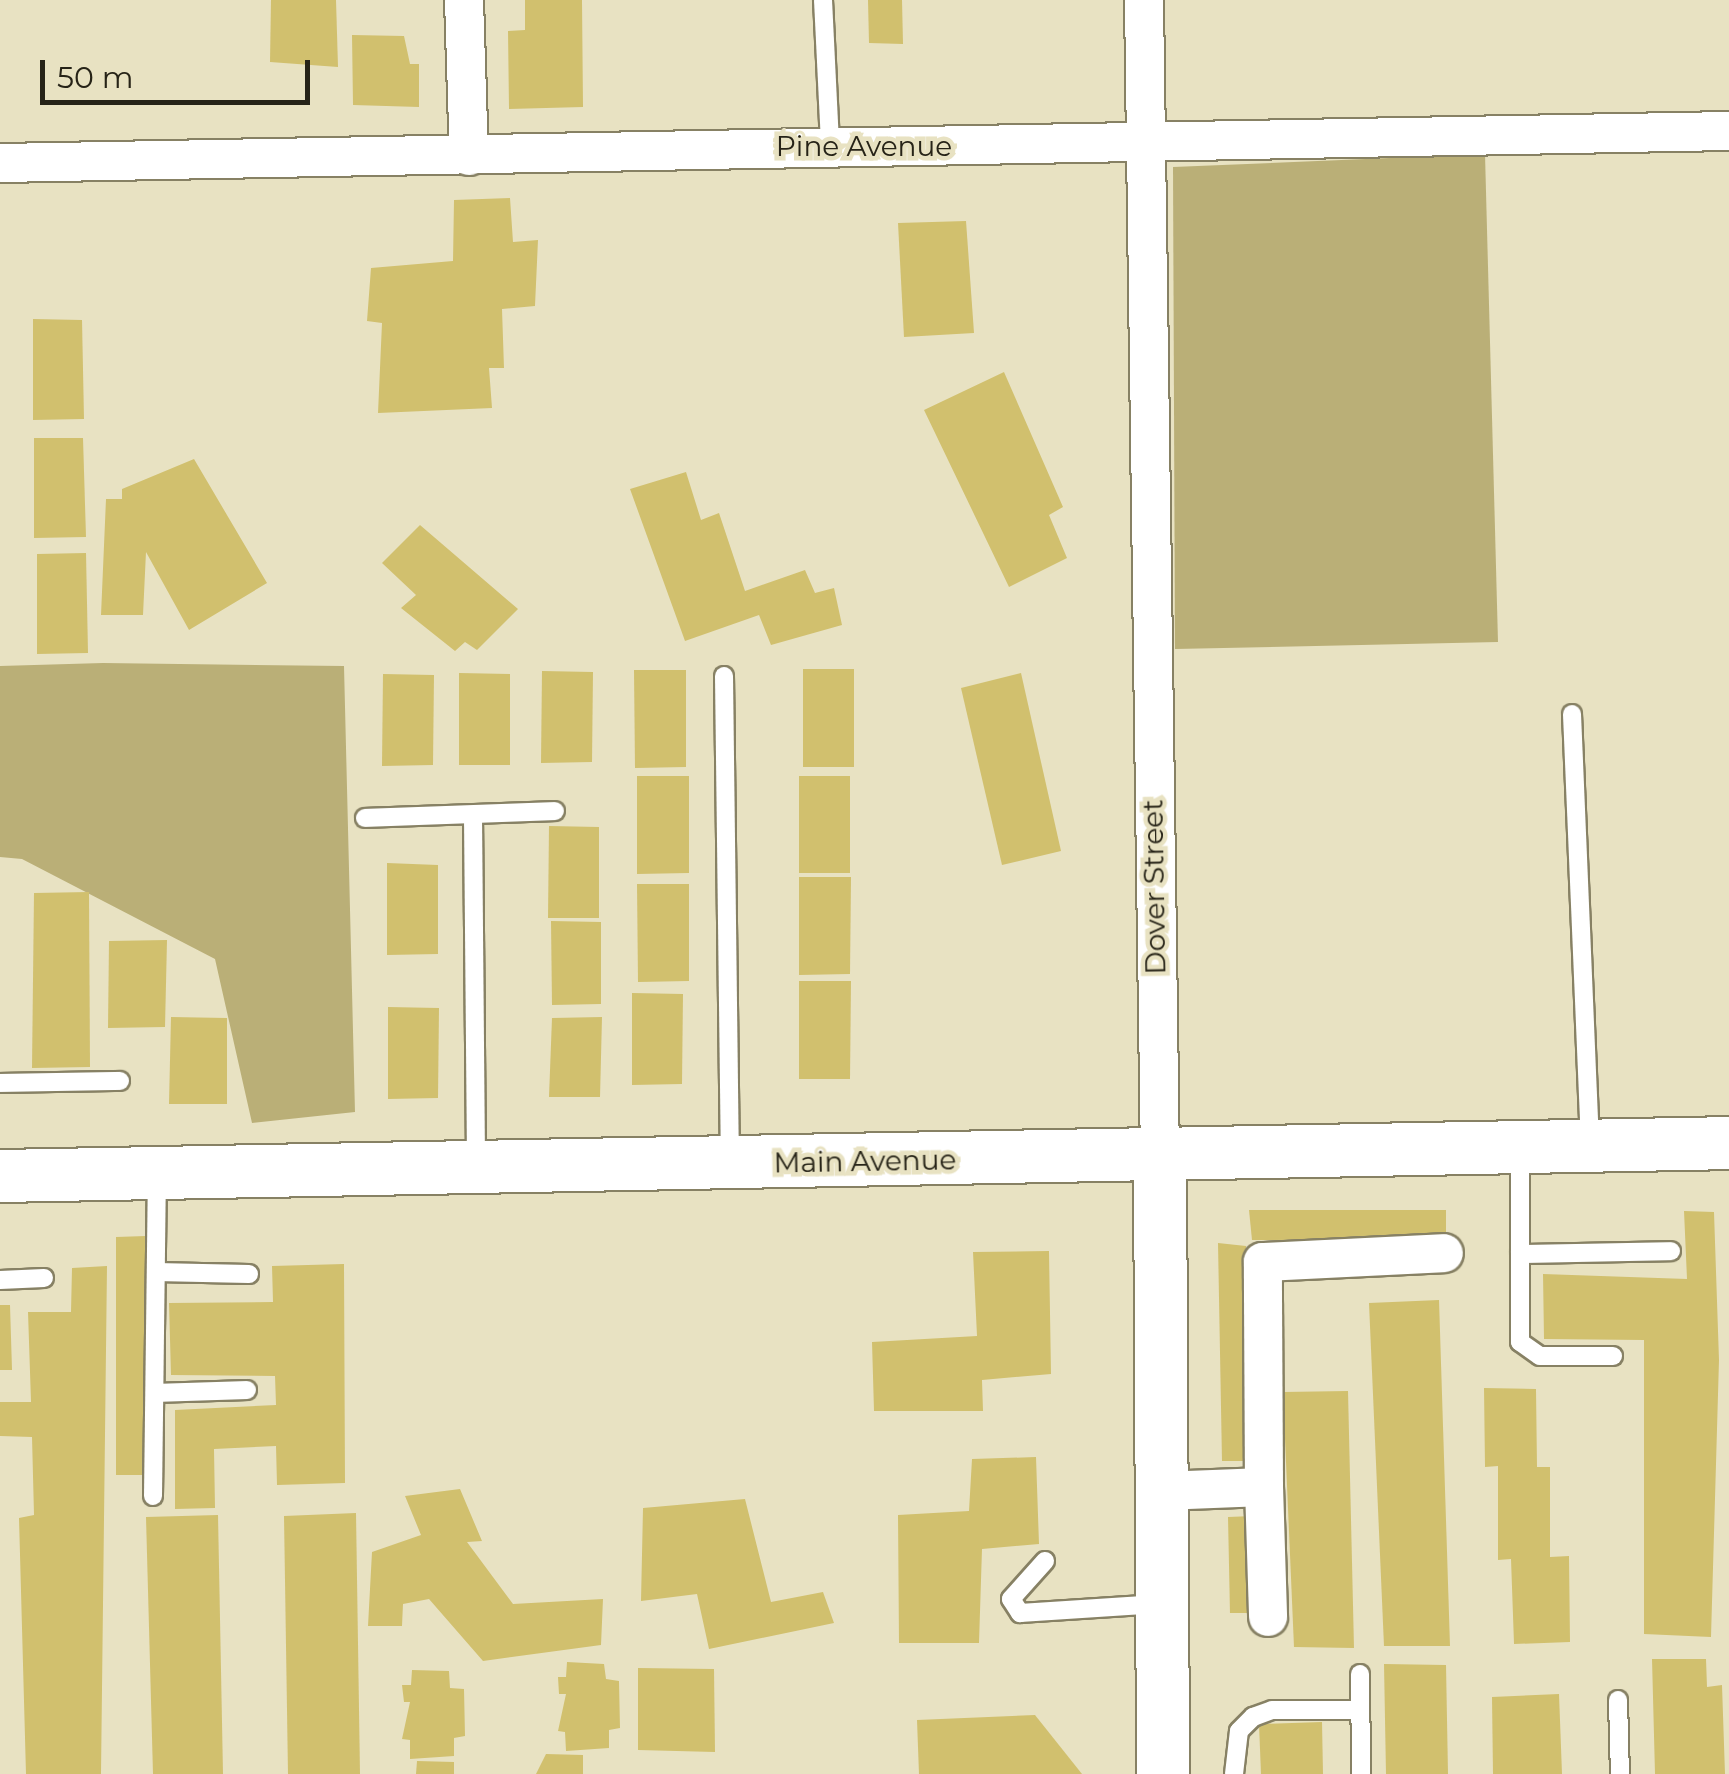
<!DOCTYPE html>
<style>
body{margin:0}
#map{position:relative;width:1729px;height:1774px;overflow:hidden;background:#e8e2c2;font-family:Montserrat,sans-serif}
div>[style]{position:absolute}
[style*='--x']{left:calc(var(--x)*1px);top:calc(var(--y)*1px);width:calc(var(--w)*1px);rotate:calc(var(--a)*1deg)}
.green>*{inset:0;background:#baaf77}
.building>*{inset:0;background:#d1c06e}
.roads{filter:drop-shadow(2px 0 #878164) drop-shadow(-2px 0 #878164) drop-shadow(0 2px #878164) drop-shadow(0 -2px #878164)}
.lane>*{height:18px;margin:-9px;padding:0 9px;transform-origin:9px;border-radius:9px;background:#fff}
.street>*{height:38px;margin:-19px;padding:0 19px;transform-origin:19px;border-radius:19px;background:#fff}
.secondary>*{height:52px;margin:-26px;padding:0 26px;transform-origin:26px;border-radius:26px;background:#fff}
span{translate:-50% -50%;white-space:nowrap;text-align:center;line-height:1.15;-webkit-text-stroke:9px #e8e2c2;paint-order:stroke}
.street-label{font-size:28px;color:#262317}
.scale{position:absolute;left:40px;top:60px;width:270px;height:45px;box-sizing:border-box;border:5px solid #262317;border-top:0;padding-left:12px;font-size:30px;line-height:35px;white-space:nowrap;color:#262317;-webkit-text-stroke:8px #e8e2c2;paint-order:stroke}
</style>
<div id="map">
<div class="green">
<i style="clip-path:polygon(1485px 154px,1498px 642px,1175px 649px,1173px 167px)"></i>
<i style="clip-path:polygon(103px 663px,344px 666px,355px 1112px,252px 1123px,215px 959px,22px 859px,0 857px,0 666px)"></i>
</div>
<div class="building">
<i style="clip-path:polygon(271px 0,336px 0,338px 67px,270px 62px)"></i>
<i style="clip-path:polygon(525px 0,582px 0,583px 107px,509px 109px,508px 31px,525px 30px)"></i>
<i style="clip-path:polygon(868px 0,902px 0,903px 44px,869px 43px)"></i>
<i style="clip-path:polygon(352px 35px,404px 36px,410px 64px,419px 64px,419px 107px,353px 105px)"></i>
<i style="clip-path:polygon(510px 198px,513px 242px,538px 240px,535px 306px,502px 309px,504px 368px,489px 368px,492px 408px,378px 413px,382px 323px,367px 321px,371px 268px,453px 261px,454px 200px)"></i>
<i style="clip-path:polygon(966px 221px,974px 333px,904px 337px,898px 223px)"></i>
<i style="clip-path:polygon(33px 319px,82px 320px,84px 419px,33px 420px)"></i>
<i style="clip-path:polygon(1004px 372px,1063px 507px,1049px 515px,1067px 558px,1009px 587px,924px 410px)"></i>
<i style="clip-path:polygon(34px 438px,83px 438px,86px 537px,34px 538px)"></i>
<i style="clip-path:polygon(194px 459px,267px 583px,189px 630px,146px 552px,143px 615px,101px 615px,106px 499px,122px 499px,122px 489px)"></i>
<i style="clip-path:polygon(686px 472px,701px 520px,719px 513px,745px 591px,805px 570px,815px 593px,834px 588px,842px 625px,771px 645px,759px 615px,685px 641px,630px 489px)"></i>
<i style="clip-path:polygon(420px 525px,518px 609px,477px 650px,465px 642px,455px 651px,401px 608px,416px 595px,382px 563px)"></i>
<i style="clip-path:polygon(86px 553px,88px 653px,37px 654px,37px 554px)"></i>
<i style="clip-path:polygon(803px 669px,854px 669px,854px 767px,803px 767px)"></i>
<i style="clip-path:polygon(634px 670px,686px 670px,686px 767px,635px 768px)"></i>
<i style="clip-path:polygon(542px 671px,593px 672px,592px 762px,541px 763px)"></i>
<i style="clip-path:polygon(459px 673px,510px 674px,510px 765px,459px 765px)"></i>
<i style="clip-path:polygon(1021px 673px,1061px 851px,1002px 865px,961px 688px)"></i>
<i style="clip-path:polygon(383px 674px,434px 675px,433px 765px,382px 766px)"></i>
<i style="clip-path:polygon(637px 776px,689px 776px,689px 873px,637px 874px)"></i>
<i style="clip-path:polygon(799px 776px,850px 776px,850px 873px,799px 873px)"></i>
<i style="clip-path:polygon(549px 826px,599px 827px,599px 918px,548px 918px)"></i>
<i style="clip-path:polygon(387px 863px,438px 865px,438px 954px,387px 955px)"></i>
<i style="clip-path:polygon(799px 877px,851px 877px,850px 974px,799px 975px)"></i>
<i style="clip-path:polygon(637px 884px,689px 884px,689px 981px,638px 982px)"></i>
<i style="clip-path:polygon(89px 892px,90px 1067px,32px 1068px,34px 893px)"></i>
<i style="clip-path:polygon(551px 921px,601px 922px,601px 1004px,552px 1005px)"></i>
<i style="clip-path:polygon(167px 940px,165px 1027px,108px 1028px,109px 941px)"></i>
<i style="clip-path:polygon(799px 981px,851px 981px,850px 1079px,799px 1079px)"></i>
<i style="clip-path:polygon(632px 993px,683px 994px,682px 1084px,632px 1085px)"></i>
<i style="clip-path:polygon(388px 1007px,439px 1008px,438px 1098px,388px 1099px)"></i>
<i style="clip-path:polygon(171px 1017px,227px 1018px,227px 1104px,169px 1104px)"></i>
<i style="clip-path:polygon(602px 1017px,600px 1097px,549px 1097px,552px 1018px)"></i>
<i style="clip-path:polygon(1249px 1210px,1446px 1210px,1446px 1239px,1252px 1240px)"></i>
<i style="clip-path:polygon(1684px 1211px,1714px 1212px,1719px 1360px,1711px 1637px,1644px 1634px,1644px 1340px,1544px 1339px,1543px 1274px,1687px 1279px)"></i>
<i style="clip-path:polygon(146px 1236px,147px 1475px,116px 1475px,116px 1237px)"></i>
<i style="clip-path:polygon(1218px 1243px,1246px 1246px,1250px 1461px,1222px 1461px)"></i>
<i style="clip-path:polygon(1049px 1251px,1051px 1374px,982px 1380px,983px 1411px,874px 1411px,872px 1342px,977px 1336px,973px 1252px)"></i>
<i style="clip-path:polygon(344px 1264px,345px 1483px,277px 1485px,276px 1446px,214px 1449px,215px 1508px,175px 1509px,175px 1410px,276px 1405px,275px 1376px,171px 1375px,169px 1303px,273px 1302px,272px 1266px)"></i>
<i style="clip-path:polygon(107px 1266px,101px 1774px,26px 1774px,19px 1518px,34px 1515px,32px 1437px,0 1436px,0 1402px,31px 1402px,28px 1312px,71px 1312px,72px 1268px)"></i>
<i style="clip-path:polygon(1439px 1300px,1450px 1646px,1384px 1646px,1369px 1303px)"></i>
<i style="clip-path:polygon(0 1305px,10px 1305px,12px 1370px,0 1370px)"></i>
<i style="clip-path:polygon(1484px 1388px,1536px 1389px,1537px 1467px,1550px 1467px,1550px 1557px,1569px 1556px,1570px 1642px,1514px 1644px,1511px 1559px,1498px 1560px,1498px 1466px,1485px 1467px)"></i>
<i style="clip-path:polygon(1348px 1391px,1354px 1648px,1294px 1647px,1283px 1392px)"></i>
<i style="clip-path:polygon(1036px 1457px,1039px 1544px,982px 1549px,979px 1643px,899px 1643px,898px 1515px,969px 1511px,972px 1459px)"></i>
<i style="clip-path:polygon(460px 1489px,482px 1541px,467px 1542px,513px 1604px,603px 1599px,601px 1645px,483px 1661px,429px 1599px,403px 1604px,402px 1626px,368px 1626px,372px 1552px,421px 1535px,405px 1496px)"></i>
<i style="clip-path:polygon(745px 1499px,771px 1602px,823px 1592px,834px 1623px,709px 1649px,697px 1594px,641px 1601px,643px 1508px)"></i>
<i style="clip-path:polygon(356px 1513px,360px 1774px,288px 1774px,284px 1516px)"></i>
<i style="clip-path:polygon(218px 1515px,223px 1774px,153px 1774px,146px 1517px)"></i>
<i style="clip-path:polygon(1253px 1516px,1254px 1613px,1230px 1613px,1228px 1517px)"></i>
<i style="clip-path:polygon(1652px 1659px,1706px 1659px,1707px 1687px,1722px 1685px,1725px 1774px,1655px 1774px)"></i>
<i style="clip-path:polygon(567px 1662px,604px 1664px,606px 1679px,619px 1681px,620px 1728px,609px 1730px,609px 1748px,566px 1751px,565px 1732px,558px 1731px,566px 1694px,559px 1694px,558px 1677px,566px 1677px)"></i>
<i style="clip-path:polygon(1384px 1664px,1446px 1665px,1448px 1774px,1386px 1774px)"></i>
<i style="clip-path:polygon(638px 1668px,714px 1669px,715px 1752px,638px 1750px)"></i>
<i style="clip-path:polygon(412px 1670px,449px 1671px,450px 1688px,464px 1689px,465px 1736px,454px 1738px,454px 1756px,410px 1759px,410px 1740px,402px 1739px,410px 1702px,404px 1702px,402px 1685px,411px 1685px)"></i>
<i style="clip-path:polygon(1559px 1694px,1562px 1774px,1493px 1774px,1492px 1697px)"></i>
<i style="clip-path:polygon(1035px 1715px,1082px 1774px,919px 1774px,917px 1720px)"></i>
<i style="clip-path:polygon(1322px 1722px,1323px 1774px,1261px 1774px,1259px 1724px)"></i>
<i style="clip-path:polygon(546px 1754px,583px 1755px,583px 1774px,536px 1774px)"></i>
<i style="clip-path:polygon(417px 1761px,454px 1762px,454px 1774px,416px 1774px)"></i>
</div>
<div class="roads">
<div class="lane">
<i style="--x:823;--y:0;--w:145;--a:87.2"></i>
<i style="--x:724;--y:676;--w:480;--a:89.3"></i>
<i style="--x:1572;--y:714;--w:429;--a:87.6"></i>
<i style="--x:473;--y:815;--w:348;--a:89.5"></i>
<i style="--x:365;--y:818;--w:190;--a:-2.1"></i>
<i style="--x:0;--y:1083;--w:120;--a:-1"></i>
<i style="--x:1520;--y:1153;--w:189;--a:90"></i>
<i style="--x:1520;--y:1342;--w:24;--a:35"></i>
<i style="--x:1540;--y:1356;--w:73;--a:0"></i>
<i style="--x:1520;--y:1254;--w:151;--a:-1.1"></i>
<i style="--x:156;--y:1272;--w:93;--a:1.2"></i>
<i style="--x:0;--y:1280;--w:44;--a:-2.6"></i>
<i style="--x:155;--y:1393;--w:92;--a:-1.9"></i>
<i style="--x:153;--y:1496;--w:316;--a:-89.3"></i>
<i style="--x:1045;--y:1561;--w:51;--a:131.8"></i>
<i style="--x:1011;--y:1599;--w:17;--a:57"></i>
<i style="--x:1020;--y:1613;--w:139;--a:-3.7"></i>
<i style="--x:1360;--y:1674;--w:100;--a:89.4"></i>
<i style="--x:1618;--y:1700;--w:74;--a:88.5"></i>
<i style="--x:1234;--y:1774;--w:43;--a:-83.4"></i>
<i style="--x:1239;--y:1731;--w:20;--a:-45"></i>
<i style="--x:1253;--y:1717;--w:20;--a:-20"></i>
<i style="--x:1272;--y:1710;--w:88;--a:0"></i>
</div>
<div class="street">
<i style="--x:464;--y:0;--w:156;--a:88.2"></i>
<i style="--x:1144;--y:0;--w:1154;--a:89.21"></i>
<i style="--x:0;--y:163;--w:1729;--a:-1.06"></i>
<i style="--x:1264;--y:1487;--w:130;--a:88.2"></i>
<i style="--x:1162;--y:1491;--w:102;--a:-2.2"></i>
<i style="--x:1264;--y:1487;--w:225;--a:-90.3"></i>
<i style="--x:1263;--y:1262;--w:181;--a:-2.8"></i>
</div>
<div class="secondary">
<i style="--x:1160;--y:1154;--w:620;--a:89.72"></i>
<i style="--x:0;--y:1176;--w:1729;--a:-1.09"></i>
</div>
</div>
<div class="street-label">
<span style="left:864px;top:146px">Pine Avenue</span>
<span style="left:1154px;top:887px;rotate:-91deg">Dover Street</span>
<span style="left:865px;top:1161px;rotate:-1deg">Main Avenue</span>
</div>
<div class="scale">50 m</div>
</div>
